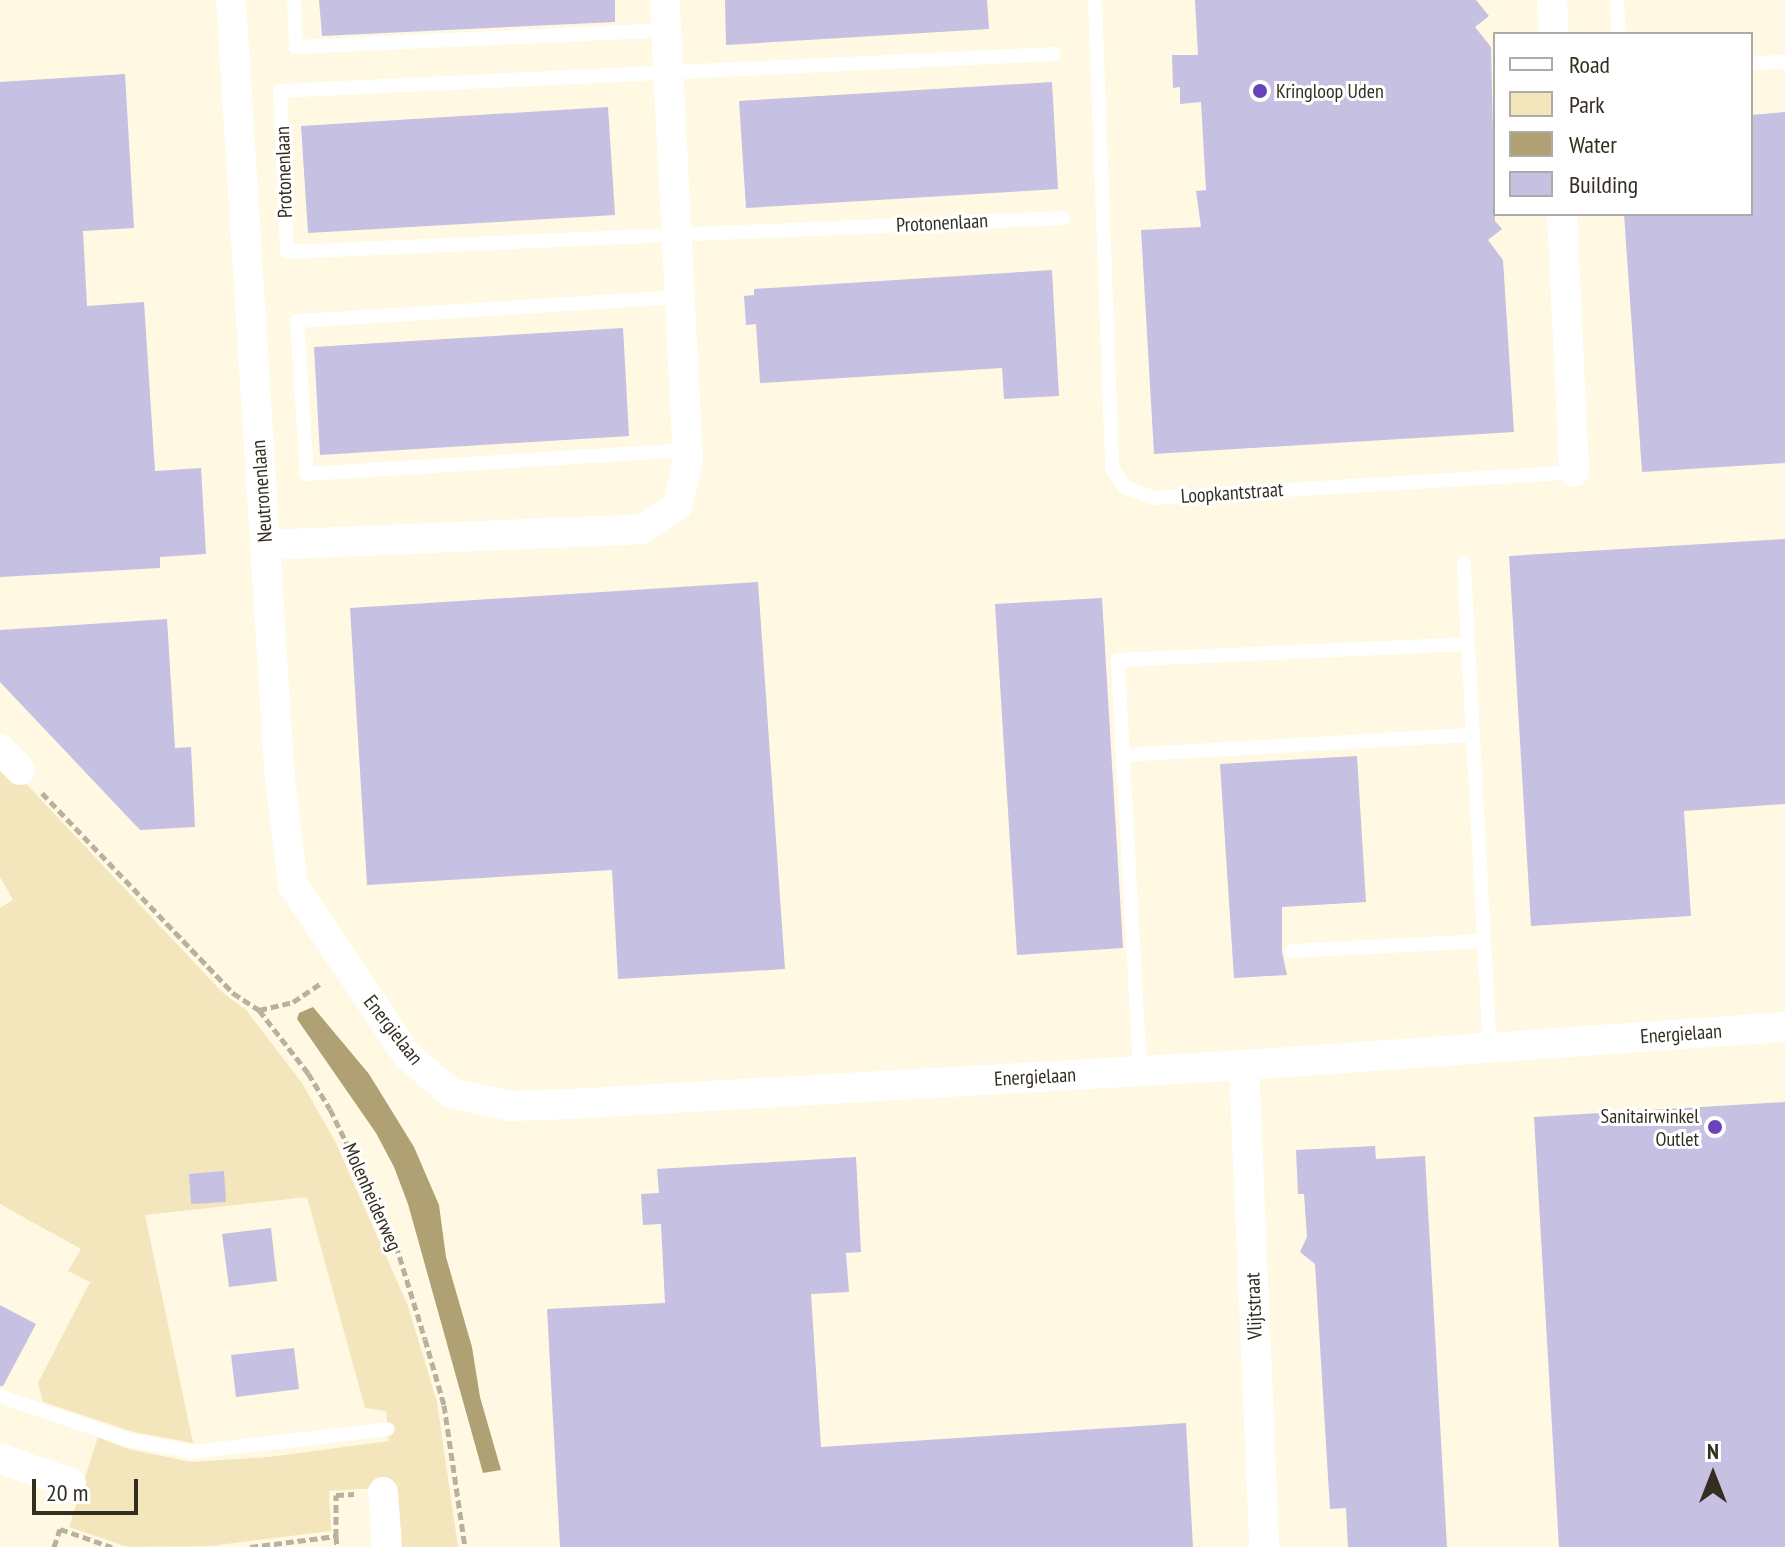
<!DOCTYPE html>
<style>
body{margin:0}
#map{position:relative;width:1785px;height:1547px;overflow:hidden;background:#fff8e2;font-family:"PT Sans Narrow",sans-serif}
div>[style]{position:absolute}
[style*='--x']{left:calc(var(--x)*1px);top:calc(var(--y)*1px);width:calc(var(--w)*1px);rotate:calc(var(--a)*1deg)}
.green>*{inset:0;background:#f4e6bc}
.water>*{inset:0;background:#b0a174}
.building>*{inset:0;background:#c6c0e2}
.path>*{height:5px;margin-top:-2.5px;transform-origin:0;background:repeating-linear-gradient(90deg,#b7b19e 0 8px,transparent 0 12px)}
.lane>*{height:14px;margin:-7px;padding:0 7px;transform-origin:7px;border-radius:7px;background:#fff}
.street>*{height:30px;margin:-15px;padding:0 15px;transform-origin:15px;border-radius:15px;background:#fff}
.dots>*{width:22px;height:22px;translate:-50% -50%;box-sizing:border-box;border:4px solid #fff;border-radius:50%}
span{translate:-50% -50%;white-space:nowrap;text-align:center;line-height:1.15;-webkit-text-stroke:6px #fff;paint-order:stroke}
.poi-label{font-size:20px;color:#332e20}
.left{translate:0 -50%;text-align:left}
.right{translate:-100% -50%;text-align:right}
.street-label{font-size:20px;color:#332e20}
.legend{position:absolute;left:1493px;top:32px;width:260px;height:184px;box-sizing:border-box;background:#fff;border:2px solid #adaba6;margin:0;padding:10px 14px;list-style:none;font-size:24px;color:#332e20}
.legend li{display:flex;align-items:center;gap:16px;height:40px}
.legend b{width:40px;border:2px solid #adaba6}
.north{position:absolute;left:1673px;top:1435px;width:80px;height:80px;-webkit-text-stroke:6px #fff;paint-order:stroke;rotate:0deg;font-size:22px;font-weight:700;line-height:32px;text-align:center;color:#332e20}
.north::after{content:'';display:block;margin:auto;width:28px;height:36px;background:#332e20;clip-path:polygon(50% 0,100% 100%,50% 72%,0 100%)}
.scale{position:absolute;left:32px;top:1479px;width:106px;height:36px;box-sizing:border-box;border:4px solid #332e20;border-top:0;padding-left:10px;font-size:24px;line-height:28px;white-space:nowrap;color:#332e20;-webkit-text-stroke:6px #fff;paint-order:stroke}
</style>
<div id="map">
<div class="green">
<i style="clip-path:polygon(0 756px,222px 992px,246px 1010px,302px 1083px,335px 1141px,408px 1306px,437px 1402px,458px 1547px,401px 1547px,396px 1487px,329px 1491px,331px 1531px,210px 1546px,128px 1547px,69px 1527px,98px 1437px,128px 1449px,191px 1462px,269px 1457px,389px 1441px,386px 1411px,365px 1408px,307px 1197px,145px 1215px,193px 1443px,134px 1432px,43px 1402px,38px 1383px,90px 1282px,68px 1271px,81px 1249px,0 1204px,0 908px,13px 900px,0 877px)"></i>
</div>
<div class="water">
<i style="clip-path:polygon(313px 1007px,369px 1074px,414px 1147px,439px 1205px,446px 1257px,472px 1347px,480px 1397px,501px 1470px,483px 1473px,408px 1204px,394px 1167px,376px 1133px,297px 1019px,299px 1013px)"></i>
</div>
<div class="building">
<i style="clip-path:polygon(319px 0,615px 0,615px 22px,322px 36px)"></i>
<i style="clip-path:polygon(725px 0,987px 0,989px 29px,726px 45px)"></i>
<i style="clip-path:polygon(1195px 0,1476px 0,1489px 16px,1475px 27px,1491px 47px,1495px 221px,1502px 229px,1488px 240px,1503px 260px,1514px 432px,1154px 454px,1141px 230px,1201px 227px,1196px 191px,1206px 190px,1201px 102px,1180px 104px,1180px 87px,1173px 88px,1172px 55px,1198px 55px)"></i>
<i style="clip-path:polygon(125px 74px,134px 228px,83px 231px,87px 306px,144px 302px,155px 471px,201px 468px,206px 554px,160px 557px,160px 568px,0 577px,0 82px)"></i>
<i style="clip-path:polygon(1052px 82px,1058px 189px,746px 208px,739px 101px)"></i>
<i style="clip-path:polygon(608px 107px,615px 215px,308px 233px,301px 126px)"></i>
<i style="clip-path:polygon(1785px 112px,1785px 463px,1642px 472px,1624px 214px,1751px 214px,1751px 115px)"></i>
<i style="clip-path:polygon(1052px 270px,1059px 396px,1004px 399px,1002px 368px,760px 383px,756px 324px,746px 325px,744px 296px,754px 295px,754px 289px)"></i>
<i style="clip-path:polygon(623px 328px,629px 436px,320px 455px,314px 347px)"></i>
<i style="clip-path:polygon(1785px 539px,1785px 804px,1684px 811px,1691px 916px,1531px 926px,1509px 556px)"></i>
<i style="clip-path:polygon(758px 582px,785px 969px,618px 979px,612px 870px,367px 885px,350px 608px)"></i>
<i style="clip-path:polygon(1102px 598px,1123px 948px,1017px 955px,995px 604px)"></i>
<i style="clip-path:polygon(167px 619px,175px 748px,191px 747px,195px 827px,140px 830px,0 682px,0 630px)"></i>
<i style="clip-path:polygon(1357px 756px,1366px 902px,1282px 907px,1282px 952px,1287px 975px,1234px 978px,1220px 764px)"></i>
<i style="clip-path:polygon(1785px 1102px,1785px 1547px,1559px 1547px,1534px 1117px)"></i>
<i style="clip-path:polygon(1375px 1146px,1376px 1159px,1425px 1156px,1447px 1547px,1348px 1547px,1346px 1508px,1330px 1509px,1315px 1264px,1300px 1252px,1307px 1237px,1304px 1194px,1298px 1194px,1296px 1150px)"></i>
<i style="clip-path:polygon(856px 1157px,861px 1252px,846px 1253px,849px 1292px,811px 1294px,821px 1447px,1186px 1423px,1193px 1547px,560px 1547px,547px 1309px,665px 1303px,661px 1224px,643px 1225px,641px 1194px,659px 1193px,657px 1169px)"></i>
<i style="clip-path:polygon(224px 1171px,226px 1202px,191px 1204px,189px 1174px)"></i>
<i style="clip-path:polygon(271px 1228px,277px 1281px,229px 1287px,222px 1234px)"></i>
<i style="clip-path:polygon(0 1305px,36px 1324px,3px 1386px,0 1386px)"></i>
<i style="clip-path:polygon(294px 1348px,299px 1389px,236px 1397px,231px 1355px)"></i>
</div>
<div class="path">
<i style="--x:42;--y:793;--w:277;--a:46.3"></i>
<i style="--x:233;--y:993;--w:31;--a:33"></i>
<i style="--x:259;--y:1010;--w:80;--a:52.1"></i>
<i style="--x:308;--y:1073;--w:42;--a:58.6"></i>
<i style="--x:330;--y:1109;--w:151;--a:64.1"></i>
<i style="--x:396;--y:1245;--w:98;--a:72.9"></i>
<i style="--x:425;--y:1339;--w:69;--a:73.9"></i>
<i style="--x:444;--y:1405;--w:144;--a:81.6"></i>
<i style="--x:259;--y:1010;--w:35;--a:-13"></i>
<i style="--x:293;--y:1002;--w:36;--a:-34"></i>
<i style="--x:336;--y:1536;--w:11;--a:85"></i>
<i style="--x:54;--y:1547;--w:19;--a:-72"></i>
<i style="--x:60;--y:1529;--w:55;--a:19.1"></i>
<i style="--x:250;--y:1547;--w:87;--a:-7.3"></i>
<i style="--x:336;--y:1536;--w:41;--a:-90"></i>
<i style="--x:336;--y:1495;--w:18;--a:-3"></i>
</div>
<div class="lane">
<i style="--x:294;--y:0;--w:47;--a:87.6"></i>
<i style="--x:296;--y:47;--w:370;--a:-2.6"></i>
<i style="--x:1095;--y:0;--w:468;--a:87.9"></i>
<i style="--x:1112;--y:468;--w:23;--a:56"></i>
<i style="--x:1125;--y:487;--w:31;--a:21"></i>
<i style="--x:1154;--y:498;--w:421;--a:-3.5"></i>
<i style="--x:1617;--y:0;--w:34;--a:87"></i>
<i style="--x:1054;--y:54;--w:775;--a:177.26"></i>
<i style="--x:280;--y:91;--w:161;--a:87.5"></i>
<i style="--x:287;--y:252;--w:777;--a:-2.51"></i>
<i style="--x:1751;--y:63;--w:34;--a:-2"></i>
<i style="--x:680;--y:297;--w:384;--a:176.4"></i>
<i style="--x:297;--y:321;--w:153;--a:86.3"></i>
<i style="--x:307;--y:474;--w:382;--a:-3.6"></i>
<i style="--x:1464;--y:563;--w:81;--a:87.2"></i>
<i style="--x:1123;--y:755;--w:351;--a:-3.3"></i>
<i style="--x:1292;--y:951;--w:192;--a:-3"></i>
<i style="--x:1140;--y:1071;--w:412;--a:-93.1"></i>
<i style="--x:1118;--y:660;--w:350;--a:-2.6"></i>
<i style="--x:1468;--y:644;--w:405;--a:86.9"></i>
<i style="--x:0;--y:1396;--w:132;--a:19"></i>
<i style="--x:125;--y:1439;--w:69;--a:10.8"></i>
<i style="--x:193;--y:1452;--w:196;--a:-6.7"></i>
</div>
<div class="street">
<i style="--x:231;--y:0;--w:769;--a:86.42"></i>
<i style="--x:279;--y:768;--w:118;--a:83.2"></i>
<i style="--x:293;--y:885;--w:205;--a:56.2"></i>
<i style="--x:407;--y:1055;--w:58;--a:40.8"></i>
<i style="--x:451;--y:1093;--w:60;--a:12.4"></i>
<i style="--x:510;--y:1106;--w:61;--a:-1.9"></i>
<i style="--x:571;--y:1104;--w:674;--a:-3.32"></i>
<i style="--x:1244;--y:1065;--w:542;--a:-4.02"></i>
<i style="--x:1552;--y:0;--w:34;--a:87"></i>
<i style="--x:1562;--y:214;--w:258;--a:87.3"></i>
<i style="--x:265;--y:545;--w:377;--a:-2.4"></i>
<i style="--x:642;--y:529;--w:42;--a:-33.3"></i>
<i style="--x:677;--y:506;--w:46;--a:-76.3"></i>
<i style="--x:688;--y:461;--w:462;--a:-92.9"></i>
<i style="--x:0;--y:749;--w:29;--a:46"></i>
<i style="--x:1244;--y:1065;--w:482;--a:87.6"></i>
<i style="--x:0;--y:1459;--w:75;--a:18.7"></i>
<i style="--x:383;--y:1492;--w:55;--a:85.8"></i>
</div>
<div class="dots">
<i style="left:1260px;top:91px;background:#6a42ba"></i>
<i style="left:1715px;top:1127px;background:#6a42ba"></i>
</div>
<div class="poi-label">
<span class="left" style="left:1276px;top:91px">Kringloop Uden</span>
<span class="right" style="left:1699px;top:1128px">Sanitairwinkel<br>Outlet</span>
</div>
<div class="street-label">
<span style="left:284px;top:172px;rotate:-92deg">Protonenlaan</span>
<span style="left:942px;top:223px;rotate:-3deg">Protonenlaan</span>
<span style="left:262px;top:491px;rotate:-94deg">Neutronenlaan</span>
<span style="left:1232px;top:493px;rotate:-4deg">Loopkantstraat</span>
<span style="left:393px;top:1030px;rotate:52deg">Energielaan</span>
<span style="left:1681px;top:1034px;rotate:-4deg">Energielaan</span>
<span style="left:1035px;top:1077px;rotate:-3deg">Energielaan</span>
<span style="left:372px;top:1197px;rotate:66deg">Molenheiderweg</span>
<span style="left:1254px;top:1306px;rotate:-92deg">Vlijtstraat</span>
</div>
<ul class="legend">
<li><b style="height:10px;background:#fff"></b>Road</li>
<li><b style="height:22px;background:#f4e6bc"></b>Park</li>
<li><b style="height:22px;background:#b0a174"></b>Water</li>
<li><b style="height:22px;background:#c6c0e2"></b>Building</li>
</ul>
<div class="north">N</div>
<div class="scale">20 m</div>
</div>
